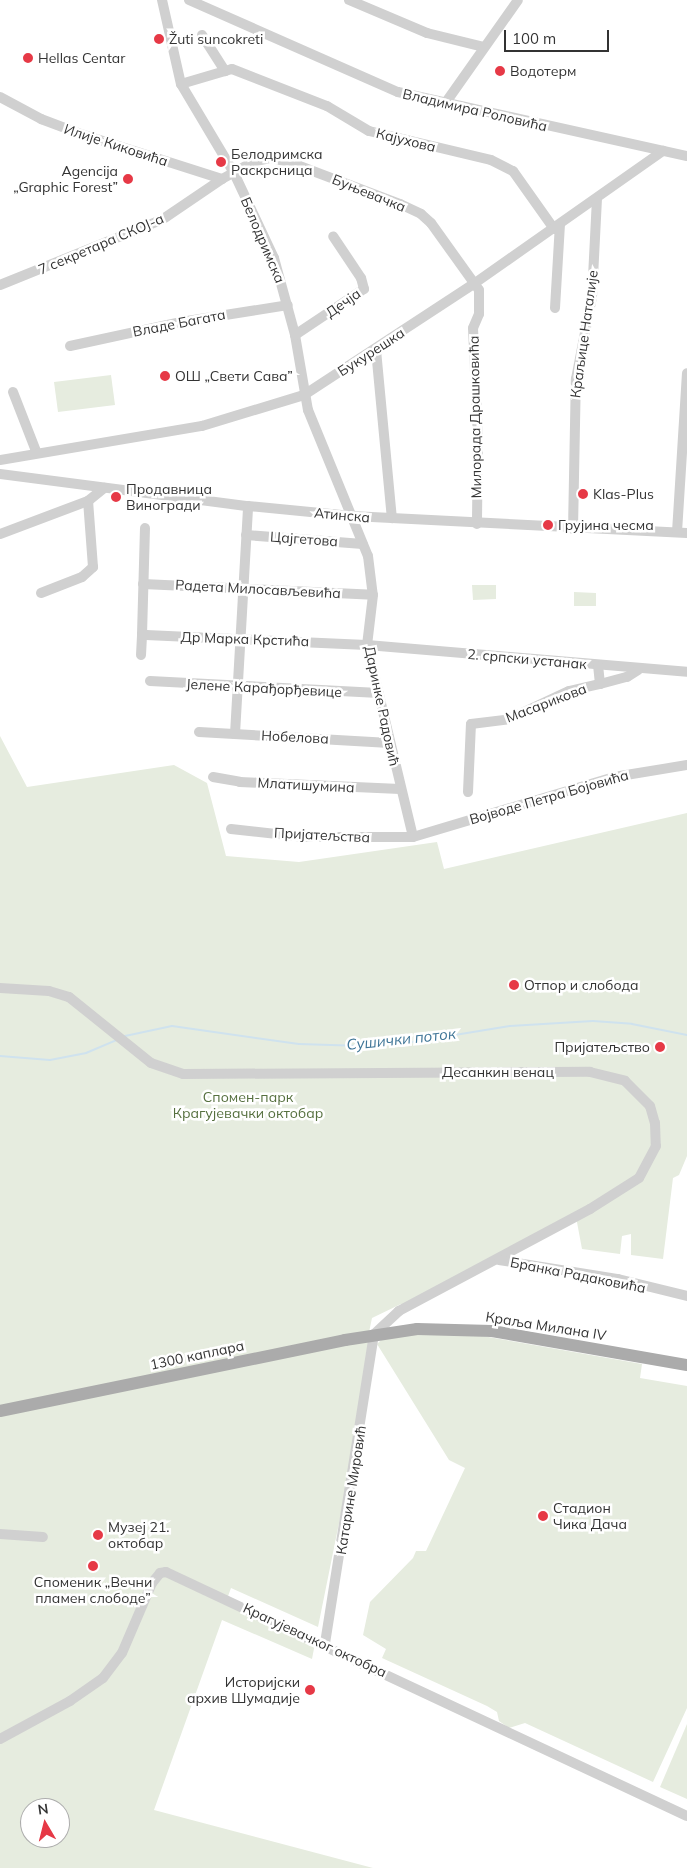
<!DOCTYPE html>
<meta charset="utf-8">
<style>
body{margin:0}
#map{position:relative;width:687px;height:1868px;overflow:hidden;background:#fff;font-family:Mulish,sans-serif}
div>[style]{position:absolute}
[style*='--x']{left:calc(var(--x)*1px);top:calc(var(--y)*1px);width:calc(var(--w)*1px);rotate:calc(var(--a)*1deg)}
.green>*{inset:0;background:#e6ecdf}
.stream>*{height:2px;margin:-1px;padding:0 1px;transform-origin:1px;border-radius:1px;background:#cfe2ee}
.minor>*{height:10px;margin:-5px;padding:0 5px;transform-origin:5px;border-radius:5px;background:#d0d0d0}
.major>*{height:12px;margin:-6px;padding:0 6px;transform-origin:6px;border-radius:6px;background:#ababab}
.dots>*{width:14px;height:14px;translate:-50% -50%;box-sizing:border-box;border:2px solid #fff;border-radius:50%}
span{translate:-50% -50%;white-space:nowrap;text-align:center;line-height:1.15;-webkit-text-stroke:5px #fff;paint-order:stroke}
.poi-label{font-size:14px;color:#333}
.left{translate:0 -50%;text-align:left}
.right{translate:-100% -50%;text-align:right}
.street-label{font-size:14px;color:#333}
.park-label{font-size:14px;color:#56703f}
.water-label{font-size:15px;color:#3f7597;font-style:italic}
.north{position:absolute;left:20px;top:1798px;width:50px;height:50px;box-sizing:border-box;background:#fff;border:1px solid #adadad;border-radius:50%;rotate:352deg;font-size:14px;font-weight:700;line-height:20px;text-align:center;color:#333}
.north::after{content:'';display:block;margin:auto;width:18px;height:22px;background:#e63946;clip-path:polygon(50% 0,100% 100%,50% 72%,0 100%)}
.scale{position:absolute;left:504px;top:30px;width:105px;height:22px;box-sizing:border-box;border:2px solid #333;border-top:0;padding-left:6px;font-size:15px;line-height:18px;white-space:nowrap;color:#333;-webkit-text-stroke:4px #fff;paint-order:stroke}
</style>
<div id="map">
<div class="green">
<i style="clip-path:polygon(111px 375px,115px 405px,58px 412px,54px 382px)"></i>
<i style="clip-path:polygon(472px 585px,496px 585px,496px 599px,473px 600px)"></i>
<i style="clip-path:polygon(574px 592px,596px 593px,596px 606px,574px 606px)"></i>
<i style="clip-path:polygon(evenodd,0 736px,27px 787px,174px 765px,207px 783px,226px 856px,299px 862px,437px 842px,444px 869px,687px 813px,687px 1156px,679px 1175px,673px 1178px,663px 1259px,631px 1255px,631px 1234px,622px 1236px,620px 1254px,582px 1249px,576px 1217px,407px 1307px,401px 1304px,372px 1318px,368px 1337px,377px 1335px,318px 1627px,231px 1588px,227px 1599px,316px 1638px,312px 1659px,222px 1620px,154px 1810px,373px 1868px,0 1868px,0 736px,30px 1808px,60px 1808px,60px 1838px,30px 1838px,30px 1808px)"></i>
<i style="clip-path:polygon(424px 1333px,471px 1334px,642px 1364px,640px 1378px,687px 1386px,687px 1708px,653px 1782px,525px 1723px,509px 1728px,499px 1721px,497px 1712px,487px 1706px,382px 1658px,386px 1649px,363px 1635px,370px 1602px,413px 1558px,416px 1551px,426px 1551px,465px 1468px,449px 1460px,377px 1344px,383px 1338px)"></i>
<i style="clip-path:polygon(687px 1724px,687px 1799px,660px 1787px)"></i>
</div>
<div class="stream">
<i style="--x:125;--y:1036;--w:48;--a:-12"></i>
<i style="--x:172;--y:1026;--w:128;--a:8.1"></i>
<i style="--x:299;--y:1044;--w:64;--a:1.8"></i>
<i style="--x:363;--y:1046;--w:49;--a:-4.7"></i>
<i style="--x:412;--y:1042;--w:99;--a:-9.3"></i>
<i style="--x:510;--y:1026;--w:83;--a:-3.4"></i>
<i style="--x:593;--y:1021;--w:39;--a:4"></i>
<i style="--x:632;--y:1024;--w:56;--a:11.3"></i>
<i style="--x:0;--y:1056;--w:50;--a:4.6"></i>
<i style="--x:50;--y:1060;--w:37;--a:-11"></i>
<i style="--x:86;--y:1053;--w:33;--a:-23"></i>
</div>
<div class="minor">
<i style="--x:162;--y:0;--w:86;--a:77.3"></i>
<i style="--x:181;--y:84;--w:104;--a:59.2"></i>
<i style="--x:234;--y:173;--w:94;--a:64.8"></i>
<i style="--x:274;--y:258;--w:80;--a:74.7"></i>
<i style="--x:295;--y:335;--w:76;--a:80.2"></i>
<i style="--x:308;--y:410;--w:158;--a:67.7"></i>
<i style="--x:368;--y:556;--w:39;--a:83"></i>
<i style="--x:373;--y:595;--w:50;--a:96.8"></i>
<i style="--x:367;--y:645;--w:197;--a:76.5"></i>
<i style="--x:189;--y:0;--w:228;--a:23.8"></i>
<i style="--x:398;--y:92;--w:296;--a:12.5"></i>
<i style="--x:349;--y:0;--w:85;--a:22.9"></i>
<i style="--x:427;--y:33;--w:59;--a:13.8"></i>
<i style="--x:202;--y:35;--w:43;--a:57.4"></i>
<i style="--x:181;--y:84;--w:53;--a:-16.4"></i>
<i style="--x:232;--y:69;--w:102;--a:21.3"></i>
<i style="--x:327;--y:106;--w:49;--a:30.8"></i>
<i style="--x:369;--y:131;--w:125;--a:13.4"></i>
<i style="--x:491;--y:160;--w:25;--a:27"></i>
<i style="--x:513;--y:171;--w:71;--a:54.7"></i>
<i style="--x:0;--y:97;--w:47;--a:28.2"></i>
<i style="--x:41;--y:119;--w:43;--a:20.6"></i>
<i style="--x:81;--y:134;--w:148;--a:17.7"></i>
<i style="--x:222;--y:179;--w:35;--a:-29"></i>
<i style="--x:253;--y:162;--w:18;--a:-13"></i>
<i style="--x:271;--y:158;--w:18;--a:13"></i>
<i style="--x:289;--y:162;--w:119;--a:20.7"></i>
<i style="--x:400;--y:204;--w:23;--a:25"></i>
<i style="--x:421;--y:214;--w:13;--a:42"></i>
<i style="--x:431;--y:223;--w:82;--a:54.4"></i>
<i style="--x:479;--y:290;--w:24;--a:90"></i>
<i style="--x:479;--y:314;--w:15;--a:113"></i>
<i style="--x:473;--y:328;--w:110;--a:87.4"></i>
<i style="--x:478;--y:438;--w:86;--a:90.7"></i>
<i style="--x:444;--y:105;--w:128;--a:-54.8"></i>
<i style="--x:0;--y:285;--w:176;--a:-22"></i>
<i style="--x:163;--y:219;--w:71;--a:-34.1"></i>
<i style="--x:555;--y:308;--w:84;--a:-86.6"></i>
<i style="--x:295;--y:335;--w:83;--a:-33.7"></i>
<i style="--x:364;--y:289;--w:11;--a:-105"></i>
<i style="--x:361;--y:278;--w:50;--a:-123.7"></i>
<i style="--x:70;--y:346;--w:114;--a:-12.2"></i>
<i style="--x:181;--y:322;--w:108;--a:-9"></i>
<i style="--x:376;--y:350;--w:169;--a:84.6"></i>
<i style="--x:13;--y:392;--w:63;--a:68.7"></i>
<i style="--x:0;--y:460;--w:205;--a:-9.6"></i>
<i style="--x:202;--y:426;--w:107;--a:-16.9"></i>
<i style="--x:304;--y:395;--w:204;--a:-33.2"></i>
<i style="--x:475;--y:283;--w:230;--a:-35.1"></i>
<i style="--x:0;--y:474;--w:250;--a:7.4"></i>
<i style="--x:248;--y:506;--w:104;--a:5.5"></i>
<i style="--x:352;--y:516;--w:335;--a:2.9"></i>
<i style="--x:573;--y:529;--w:150;--a:-88.9"></i>
<i style="--x:576;--y:379;--w:84;--a:-79"></i>
<i style="--x:592;--y:297;--w:98;--a:-87.1"></i>
<i style="--x:677;--y:532;--w:159;--a:-86.4"></i>
<i style="--x:0;--y:534;--w:94;--a:-20.6"></i>
<i style="--x:88;--y:501;--w:21;--a:-39"></i>
<i style="--x:246;--y:535;--w:117;--a:4.4"></i>
<i style="--x:143;--y:584;--w:230;--a:2.7"></i>
<i style="--x:41;--y:593;--w:44;--a:-21.3"></i>
<i style="--x:82;--y:577;--w:15;--a:-42"></i>
<i style="--x:93;--y:567;--w:66;--a:-94.3"></i>
<i style="--x:142;--y:635;--w:107;--a:-88.4"></i>
<i style="--x:141;--y:655;--w:20;--a:-87"></i>
<i style="--x:142;--y:635;--w:4;--a:0"></i>
<i style="--x:146;--y:635;--w:221;--a:2.6"></i>
<i style="--x:367;--y:645;--w:321;--a:4.8"></i>
<i style="--x:150;--y:681;--w:229;--a:3"></i>
<i style="--x:600;--y:684;--w:28;--a:-15"></i>
<i style="--x:627;--y:677;--w:13;--a:-32"></i>
<i style="--x:199;--y:732;--w:191;--a:3.3"></i>
<i style="--x:235;--y:734;--w:228;--a:-86.7"></i>
<i style="--x:213;--y:777;--w:27;--a:10"></i>
<i style="--x:240;--y:782;--w:160;--a:2.5"></i>
<i style="--x:468;--y:792;--w:68;--a:-87.5"></i>
<i style="--x:471;--y:724;--w:38;--a:-7"></i>
<i style="--x:509;--y:719;--w:66;--a:-25"></i>
<i style="--x:569;--y:691;--w:32;--a:-13"></i>
<i style="--x:600;--y:684;--w:18;--a:-96"></i>
<i style="--x:231;--y:829;--w:72;--a:6.3"></i>
<i style="--x:303;--y:837;--w:110;--a:0"></i>
<i style="--x:413;--y:837;--w:210;--a:-16.6"></i>
<i style="--x:614;--y:777;--w:74;--a:-9.3"></i>
<i style="--x:0;--y:988;--w:49;--a:3.5"></i>
<i style="--x:49;--y:991;--w:21;--a:17"></i>
<i style="--x:69;--y:997;--w:105;--a:38.8"></i>
<i style="--x:151;--y:1063;--w:34;--a:19"></i>
<i style="--x:183;--y:1074;--w:407;--a:-0.3"></i>
<i style="--x:590;--y:1072;--w:36;--a:14"></i>
<i style="--x:625;--y:1081;--w:35;--a:45"></i>
<i style="--x:650;--y:1106;--w:18;--a:74"></i>
<i style="--x:655;--y:1123;--w:23;--a:88"></i>
<i style="--x:656;--y:1146;--w:36;--a:118"></i>
<i style="--x:639;--y:1178;--w:58;--a:147.7"></i>
<i style="--x:590;--y:1209;--w:217;--a:151.9"></i>
<i style="--x:399;--y:1311;--w:34;--a:137"></i>
<i style="--x:374;--y:1334;--w:315;--a:99"></i>
<i style="--x:499;--y:1260;--w:121;--a:9.1"></i>
<i style="--x:618;--y:1279;--w:71;--a:13.8"></i>
<i style="--x:0;--y:1534;--w:43;--a:4"></i>
<i style="--x:0;--y:1739;--w:80;--a:-28.5"></i>
<i style="--x:70;--y:1701;--w:40;--a:-34.9"></i>
<i style="--x:103;--y:1678;--w:31;--a:-53"></i>
<i style="--x:122;--y:1653;--w:76;--a:-66.8"></i>
<i style="--x:152;--y:1583;--w:13;--a:-51"></i>
<i style="--x:160;--y:1573;--w:6;--a:-9"></i>
<i style="--x:166;--y:1572;--w:575;--a:25.1"></i>
</div>
<div class="major">
<i style="--x:0;--y:1411;--w:352;--a:-11.6"></i>
<i style="--x:345;--y:1340;--w:73;--a:-8.7"></i>
<i style="--x:417;--y:1329;--w:75;--a:1.5"></i>
<i style="--x:492;--y:1331;--w:198;--a:9.9"></i>
</div>
<div class="dots">
<i style="left:159px;top:39px;background:#e63946"></i>
<i style="left:28px;top:58px;background:#e63946"></i>
<i style="left:500px;top:71px;background:#e63946"></i>
<i style="left:221px;top:162px;background:#e63946"></i>
<i style="left:128px;top:179px;background:#e63946"></i>
<i style="left:165px;top:376px;background:#e63946"></i>
<i style="left:583px;top:494px;background:#e63946"></i>
<i style="left:116px;top:497px;background:#e63946"></i>
<i style="left:548px;top:525px;background:#e63946"></i>
<i style="left:514px;top:985px;background:#e63946"></i>
<i style="left:660px;top:1047px;background:#e63946"></i>
<i style="left:543px;top:1516px;background:#e63946"></i>
<i style="left:98px;top:1535px;background:#e63946"></i>
<i style="left:93px;top:1566px;background:#e63946"></i>
<i style="left:310px;top:1690px;background:#e63946"></i>
</div>
<div class="poi-label">
<span class="left" style="left:169px;top:39px">Žuti suncokreti</span>
<span class="left" style="left:38px;top:58px">Hellas Centar</span>
<span class="left" style="left:510px;top:71px">Водотерм</span>
<span class="left" style="left:231px;top:162px">Белодримска<br>Раскрсница</span>
<span class="right" style="left:118px;top:179px">Agencija<br>„Graphic Forest”</span>
<span class="left" style="left:175px;top:376px">ОШ „Свети Сава”</span>
<span class="left" style="left:126px;top:497px">Продавница<br>Виногради</span>
<span class="left" style="left:593px;top:494px">Klas-Plus</span>
<span class="left" style="left:558px;top:525px">Грујина чесма</span>
<span class="left" style="left:524px;top:985px">Отпор и слобода</span>
<span class="right" style="left:650px;top:1047px">Пријатељство</span>
<span class="left" style="left:553px;top:1516px">Стадион<br>Чика Дача</span>
<span class="left" style="left:108px;top:1535px">Музеј 21.<br>октобар</span>
<span style="left:93px;top:1590px">Споменик „Вечни<br>пламен слободе”</span>
<span class="right" style="left:300px;top:1690px">Историјски<br>архив Шумадије</span>
</div>
<div class="street-label">
<span style="left:475px;top:110px;rotate:13deg">Владимира Роловића</span>
<span style="left:406px;top:140px;rotate:14deg">Кајухова</span>
<span style="left:116px;top:145px;rotate:18deg">Илије Киковића</span>
<span style="left:369px;top:193px;rotate:22deg">Буњевачка</span>
<span style="left:263px;top:240px;rotate:67deg">Белодримска</span>
<span style="left:101px;top:244px;rotate:-23deg">7 секретара СКОЈ-а</span>
<span style="left:343px;top:303px;rotate:-35deg">Дечја</span>
<span style="left:179px;top:323px;rotate:-11deg">Владе Багата</span>
<span style="left:584px;top:334px;rotate:-82deg">Краљице Наталије</span>
<span style="left:371px;top:352px;rotate:-33deg">Букурешка</span>
<span style="left:475px;top:417px;rotate:-91deg">Милорада Драшковића</span>
<span style="left:342px;top:515px;rotate:5deg">Атинска</span>
<span style="left:304px;top:539px;rotate:4deg">Цајгетова</span>
<span style="left:258px;top:589px;rotate:3deg">Радета Милосављевића</span>
<span style="left:245px;top:639px;rotate:2deg">Др Марка Крстића</span>
<span style="left:527px;top:659px;rotate:5deg">2. српски устанак</span>
<span style="left:264px;top:688px;rotate:3deg">Јелене Карађорђевице</span>
<span style="left:546px;top:703px;rotate:-21deg">Масарикова</span>
<span style="left:382px;top:706px;rotate:78deg">Даринке Радовић</span>
<span style="left:295px;top:737px;rotate:3deg">Нобелова</span>
<span style="left:306px;top:785px;rotate:3deg">Млатишумина</span>
<span style="left:549px;top:797px;rotate:-16deg">Војводе Петра Бојовића</span>
<span style="left:322px;top:835px;rotate:3deg">Пријатељства</span>
<span style="left:498px;top:1072px">Десанкин венац</span>
<span style="left:578px;top:1275px;rotate:11deg">Бранка Радаковића</span>
<span style="left:546px;top:1326px;rotate:9deg">Краља Милана IV</span>
<span style="left:197px;top:1355px;rotate:-12deg">1300 каплара</span>
<span style="left:351px;top:1490px;rotate:-81deg">Катарине Мировић</span>
<span style="left:315px;top:1640px;rotate:25deg">Крагујевачког октобра</span>
</div>
<div class="park-label">
<span style="left:248px;top:1105px">Спомен-парк<br>Крагујевачки октобар</span>
</div>
<div class="water-label">
<span style="left:401px;top:1039px;rotate:-6deg">Сушички поток</span>
</div>
<div class="north">N</div>
<div class="scale">100 m</div>
</div>
